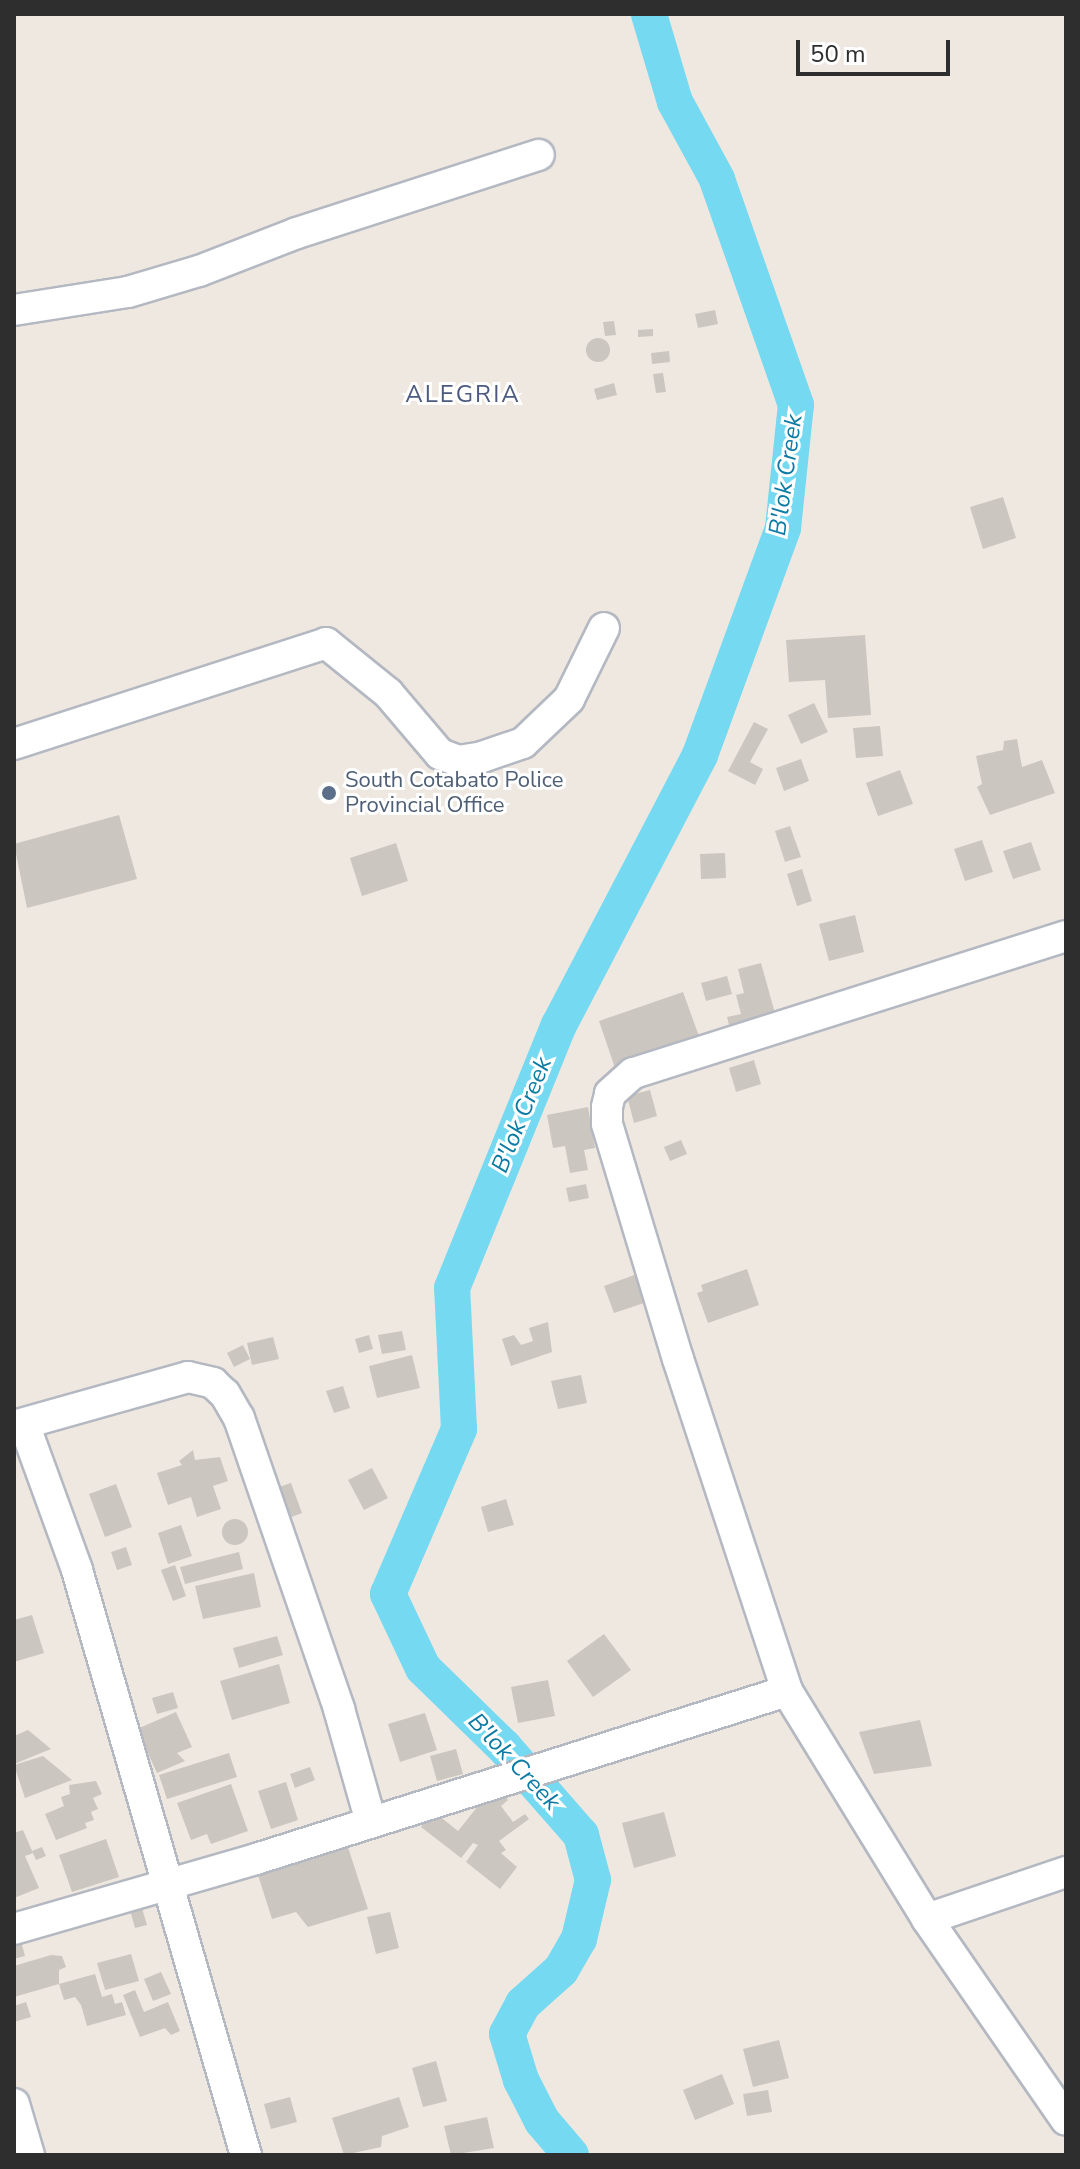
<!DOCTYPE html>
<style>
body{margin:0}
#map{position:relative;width:1080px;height:2169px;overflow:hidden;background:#efe8e1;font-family:"Nunito Sans",sans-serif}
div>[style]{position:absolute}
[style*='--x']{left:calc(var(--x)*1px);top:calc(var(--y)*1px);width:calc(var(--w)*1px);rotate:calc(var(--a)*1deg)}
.river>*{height:36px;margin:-18px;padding:0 18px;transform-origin:18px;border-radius:18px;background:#74d9f1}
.building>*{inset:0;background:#cbc6bf}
.round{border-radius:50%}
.roads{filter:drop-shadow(2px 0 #b4b8c1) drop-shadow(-2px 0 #b4b8c1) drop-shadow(0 2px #b4b8c1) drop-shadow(0 -2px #b4b8c1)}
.minor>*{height:30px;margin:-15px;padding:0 15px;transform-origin:15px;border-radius:15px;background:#fff}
.dots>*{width:22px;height:22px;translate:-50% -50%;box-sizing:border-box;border:4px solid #fff;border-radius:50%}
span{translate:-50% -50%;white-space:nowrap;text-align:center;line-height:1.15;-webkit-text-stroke:6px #fff;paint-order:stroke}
.service-label{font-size:22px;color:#4e5e75}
.left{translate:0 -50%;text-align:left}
.neighbourhood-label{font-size:24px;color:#4c5a80;letter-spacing:2px}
.water-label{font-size:24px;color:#0c7ba4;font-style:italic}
.frame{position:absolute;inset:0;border:16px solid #2e2e2e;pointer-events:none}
.scale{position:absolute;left:796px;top:40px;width:154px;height:36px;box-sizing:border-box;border:4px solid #2e2e2e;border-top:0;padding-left:10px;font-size:24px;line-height:28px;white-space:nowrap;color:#2e2e2e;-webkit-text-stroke:6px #fff;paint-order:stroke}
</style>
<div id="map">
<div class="river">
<i style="--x:571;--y:2155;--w:45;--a:-130.5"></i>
<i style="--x:542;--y:2121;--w:46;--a:-117.1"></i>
<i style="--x:521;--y:2080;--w:48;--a:-106.9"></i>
<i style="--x:507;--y:2034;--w:34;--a:-62"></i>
<i style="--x:523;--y:2004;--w:51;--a:-41.8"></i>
<i style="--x:561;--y:1970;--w:36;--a:-60"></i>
<i style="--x:579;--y:1939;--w:61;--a:-76.7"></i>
<i style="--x:593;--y:1880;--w:47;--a:-104.9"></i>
<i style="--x:581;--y:1835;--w:117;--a:-131.2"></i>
<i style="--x:504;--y:1747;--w:113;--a:-135.7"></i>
<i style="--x:423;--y:1668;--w:82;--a:-115.3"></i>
<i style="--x:388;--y:1594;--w:180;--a:-66.7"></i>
<i style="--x:459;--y:1429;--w:141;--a:-92.8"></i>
<i style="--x:452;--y:1288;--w:284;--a:-67.9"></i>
<i style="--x:559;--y:1025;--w:305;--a:-62.4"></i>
<i style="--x:700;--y:755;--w:242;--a:-69.9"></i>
<i style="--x:783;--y:528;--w:124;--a:-84"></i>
<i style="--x:796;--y:405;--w:239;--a:-109.3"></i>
<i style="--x:717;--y:179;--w:88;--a:-118.6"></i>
<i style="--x:675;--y:102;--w:92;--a:-106.5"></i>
</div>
<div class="building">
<i style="clip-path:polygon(715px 310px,718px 324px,698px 328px,695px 314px)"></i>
<i style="clip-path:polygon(614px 321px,616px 335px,605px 336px,603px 322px)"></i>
<i style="clip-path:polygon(653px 329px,653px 336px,638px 337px,638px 330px)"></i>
<i class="round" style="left:586px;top:338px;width:24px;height:24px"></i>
<i style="clip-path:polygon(669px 351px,670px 362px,652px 364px,651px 353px)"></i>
<i style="clip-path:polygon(663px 373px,666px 392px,656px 393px,653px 374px)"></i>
<i style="clip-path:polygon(614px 383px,617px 395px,597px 400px,594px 389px)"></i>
<i style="clip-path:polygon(1003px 497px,1016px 538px,983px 549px,970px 507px)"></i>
<i style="clip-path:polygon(865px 635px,871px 715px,828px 718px,825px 680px,789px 682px,786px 640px)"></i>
<i style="clip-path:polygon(814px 703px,828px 732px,801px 744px,788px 715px)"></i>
<i style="clip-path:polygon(754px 722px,768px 729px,750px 762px,763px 769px,755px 785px,728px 771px)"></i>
<i style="clip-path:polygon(880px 726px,883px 756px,856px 758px,853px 728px)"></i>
<i style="clip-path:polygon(1017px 739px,1022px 767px,1042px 760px,1055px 793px,990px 815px,977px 787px,982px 784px,976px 756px,1003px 750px,1004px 741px)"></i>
<i style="clip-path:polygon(801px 759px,809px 781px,784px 791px,776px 768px)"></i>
<i style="clip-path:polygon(900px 770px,913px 804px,878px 816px,866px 783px)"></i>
<i style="clip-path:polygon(119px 815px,137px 879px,27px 908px,14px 844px)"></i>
<i style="clip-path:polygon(790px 826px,801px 857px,785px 862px,775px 831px)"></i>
<i style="clip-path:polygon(982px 840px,993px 872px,965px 881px,954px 849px)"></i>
<i style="clip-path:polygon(1031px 842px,1041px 870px,1013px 879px,1003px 851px)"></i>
<i style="clip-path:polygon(396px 843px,408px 881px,362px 896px,350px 858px)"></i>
<i style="clip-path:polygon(725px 853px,726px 878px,701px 879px,700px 854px)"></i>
<i style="clip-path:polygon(802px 869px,812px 901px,797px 906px,787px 874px)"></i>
<i style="clip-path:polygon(855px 915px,864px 952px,829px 961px,819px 924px)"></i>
<i style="clip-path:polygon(761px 963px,776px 1017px,730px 1029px,727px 1017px,741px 1014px,736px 995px,744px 993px,738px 969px)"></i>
<i style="clip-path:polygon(727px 976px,732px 994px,706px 1001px,701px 983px)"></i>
<i style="clip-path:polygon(683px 992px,700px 1039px,615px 1068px,599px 1021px)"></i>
<i style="clip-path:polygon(754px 1060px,761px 1084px,736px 1092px,729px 1068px)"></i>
<i style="clip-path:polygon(650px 1090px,657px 1116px,634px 1123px,627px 1096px)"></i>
<i style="clip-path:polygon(588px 1107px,595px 1148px,584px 1150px,588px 1170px,570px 1173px,565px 1146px,553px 1148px,547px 1115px)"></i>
<i style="clip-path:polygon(681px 1140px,687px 1154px,670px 1161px,664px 1147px)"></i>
<i style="clip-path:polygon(586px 1184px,589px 1198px,569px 1202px,566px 1188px)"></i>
<i style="clip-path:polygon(747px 1269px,759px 1305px,708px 1323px,697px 1293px,703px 1291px,701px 1285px)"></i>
<i style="clip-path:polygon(637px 1274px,647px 1302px,614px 1313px,604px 1286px)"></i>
<i style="clip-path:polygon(548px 1322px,552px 1352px,511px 1366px,502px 1339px,514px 1335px,521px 1345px,533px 1341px,529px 1328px)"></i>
<i style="clip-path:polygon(402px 1331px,406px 1350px,382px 1354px,378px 1335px)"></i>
<i style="clip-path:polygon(369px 1335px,373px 1349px,359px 1353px,355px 1339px)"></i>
<i style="clip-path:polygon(273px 1337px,279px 1359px,252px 1365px,247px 1343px)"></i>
<i style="clip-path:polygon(243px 1345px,250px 1359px,234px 1367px,227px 1353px)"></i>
<i style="clip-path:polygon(412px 1355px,420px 1388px,377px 1398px,369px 1366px)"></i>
<i style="clip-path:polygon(581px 1375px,587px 1403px,558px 1409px,551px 1381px)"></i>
<i style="clip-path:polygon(343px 1386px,350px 1408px,334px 1413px,326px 1391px)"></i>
<i style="clip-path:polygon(193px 1450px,195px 1460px,220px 1457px,228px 1481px,213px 1486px,221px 1509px,197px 1517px,191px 1497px,168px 1505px,157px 1473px,182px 1465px,179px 1461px)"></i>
<i style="clip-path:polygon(372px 1468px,388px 1498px,364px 1510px,348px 1480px)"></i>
<i style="clip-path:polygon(291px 1483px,302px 1513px,281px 1521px,270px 1490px)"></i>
<i style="clip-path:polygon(116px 1484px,132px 1527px,105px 1537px,89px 1494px)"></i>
<i style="clip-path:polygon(506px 1499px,514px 1525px,488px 1532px,481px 1507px)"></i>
<i class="round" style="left:222px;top:1519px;width:26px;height:26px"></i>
<i style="clip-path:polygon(181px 1525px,192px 1556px,168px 1564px,158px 1533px)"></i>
<i style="clip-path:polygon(126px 1547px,132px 1565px,117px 1570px,111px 1552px)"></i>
<i style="clip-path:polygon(239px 1552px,243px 1569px,185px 1584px,180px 1567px)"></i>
<i style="clip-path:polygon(175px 1565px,186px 1596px,173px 1601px,161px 1570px)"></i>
<i style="clip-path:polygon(254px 1573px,261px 1607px,203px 1619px,195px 1586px)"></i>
<i style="clip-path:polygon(32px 1615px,44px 1653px,14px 1662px,14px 1620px)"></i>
<i style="clip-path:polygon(604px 1634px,631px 1670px,593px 1697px,567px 1661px)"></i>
<i style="clip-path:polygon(277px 1636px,283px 1655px,239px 1668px,233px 1648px)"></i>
<i style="clip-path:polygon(279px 1664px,290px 1703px,232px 1720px,220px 1681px)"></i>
<i style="clip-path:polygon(548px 1680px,555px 1716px,518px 1723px,511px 1687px)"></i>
<i style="clip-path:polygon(173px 1692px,178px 1708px,157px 1714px,152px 1698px)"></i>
<i style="clip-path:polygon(176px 1712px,192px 1747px,177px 1753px,185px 1761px,157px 1773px,137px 1729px)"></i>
<i style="clip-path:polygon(425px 1713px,437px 1750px,400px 1762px,388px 1724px)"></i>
<i style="clip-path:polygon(920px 1720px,932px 1766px,874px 1774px,859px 1732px)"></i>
<i style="clip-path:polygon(28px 1730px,51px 1749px,14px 1764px,14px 1736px)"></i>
<i style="clip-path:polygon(456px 1749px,463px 1774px,437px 1781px,430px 1756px)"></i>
<i style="clip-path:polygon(229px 1753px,237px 1777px,167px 1799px,159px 1775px)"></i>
<i style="clip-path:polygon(43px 1756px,72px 1780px,25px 1798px,14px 1765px)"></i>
<i style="clip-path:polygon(310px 1767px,315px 1780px,295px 1788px,290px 1774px)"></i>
<i style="clip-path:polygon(96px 1781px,102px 1794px,93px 1798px,98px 1809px,91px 1812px,94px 1820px,85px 1823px,87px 1828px,56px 1840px,45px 1814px,64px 1806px,61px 1797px,70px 1794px,69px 1785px)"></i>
<i style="clip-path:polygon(286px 1782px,298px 1820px,271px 1829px,258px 1791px)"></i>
<i style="clip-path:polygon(231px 1784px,248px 1831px,211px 1844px,207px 1834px,191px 1840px,177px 1803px)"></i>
<i style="clip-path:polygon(500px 1790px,508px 1800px,501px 1806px,513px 1822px,525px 1814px,529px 1819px,499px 1841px,506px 1850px,501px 1853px,517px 1867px,500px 1889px,466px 1862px,478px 1845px,473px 1843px,461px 1858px,421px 1827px,433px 1811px,458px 1831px,478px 1806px)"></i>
<i style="clip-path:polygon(664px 1812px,676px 1856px,634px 1868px,622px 1823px)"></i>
<i style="clip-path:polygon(23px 1830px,33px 1853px,25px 1856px,39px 1888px,14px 1898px,14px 1833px)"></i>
<i style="clip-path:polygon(106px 1839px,119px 1877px,72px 1892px,59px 1855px)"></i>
<i style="clip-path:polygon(347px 1844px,368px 1909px,308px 1927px,296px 1912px,272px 1919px,257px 1872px)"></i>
<i style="clip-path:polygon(42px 1847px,46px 1856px,36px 1860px,32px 1851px)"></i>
<i style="clip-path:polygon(142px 1908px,147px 1925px,135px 1928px,130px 1910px)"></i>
<i style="clip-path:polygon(390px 1912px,399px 1948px,376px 1954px,367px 1917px)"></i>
<i style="clip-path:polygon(20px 1938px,25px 1956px,14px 1959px,14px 1940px)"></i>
<i style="clip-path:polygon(131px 1954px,139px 1981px,105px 1990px,97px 1963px)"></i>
<i style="clip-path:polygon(51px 1955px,62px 1956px,66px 1967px,59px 1970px,59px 1984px,14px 1997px,14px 1966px)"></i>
<i style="clip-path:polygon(161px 1972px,171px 1994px,153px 2001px,144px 1979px)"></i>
<i style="clip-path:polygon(95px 1974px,102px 1997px,112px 1994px,115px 2004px,122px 2002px,126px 2015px,87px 2026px,81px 2005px,75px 1997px,64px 2000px,59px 1984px)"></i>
<i style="clip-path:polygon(135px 1990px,144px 2012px,168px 2002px,180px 2031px,171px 2035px,165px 2028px,140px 2037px,123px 1995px)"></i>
<i style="clip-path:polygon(26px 2002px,31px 2017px,14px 2022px,14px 2006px)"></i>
<i style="clip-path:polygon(779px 2040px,789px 2078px,753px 2087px,743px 2049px)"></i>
<i style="clip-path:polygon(436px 2061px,447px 2101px,423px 2107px,412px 2068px)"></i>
<i style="clip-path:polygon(722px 2074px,734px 2104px,695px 2120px,683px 2090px)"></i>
<i style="clip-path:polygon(768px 2090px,772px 2112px,747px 2116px,743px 2094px)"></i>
<i style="clip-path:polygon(290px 2097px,297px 2122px,271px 2129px,264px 2104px)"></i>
<i style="clip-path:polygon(399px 2097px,409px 2127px,382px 2136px,381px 2147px,344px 2155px,332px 2118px)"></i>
<i style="clip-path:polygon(487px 2117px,494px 2148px,451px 2155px,444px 2126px)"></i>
</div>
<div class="roads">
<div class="minor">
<i style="--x:14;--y:310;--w:115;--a:-9"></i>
<i style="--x:128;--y:292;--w:74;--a:-16.5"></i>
<i style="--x:199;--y:271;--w:105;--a:-21.2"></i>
<i style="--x:297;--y:233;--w:254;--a:-17.9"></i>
<i style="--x:14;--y:744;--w:328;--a:-17.9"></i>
<i style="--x:326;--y:643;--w:80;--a:38.9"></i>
<i style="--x:388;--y:693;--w:80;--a:49.6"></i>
<i style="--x:440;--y:754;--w:19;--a:21"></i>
<i style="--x:458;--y:761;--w:24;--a:-9"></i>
<i style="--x:482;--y:757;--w:43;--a:-18.9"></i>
<i style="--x:523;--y:743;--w:64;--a:-43.7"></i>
<i style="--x:569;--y:699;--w:79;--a:-63.8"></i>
<i style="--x:1066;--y:936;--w:454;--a:162.4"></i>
<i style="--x:633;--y:1073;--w:31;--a:138"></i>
<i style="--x:610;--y:1094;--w:13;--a:103"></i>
<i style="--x:607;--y:1107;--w:17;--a:90"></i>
<i style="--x:607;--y:1124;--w:245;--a:73.2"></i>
<i style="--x:678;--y:1359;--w:349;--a:71.8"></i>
<i style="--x:787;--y:1691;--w:268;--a:58.4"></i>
<i style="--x:927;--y:1919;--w:244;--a:55.3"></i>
<i style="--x:24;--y:1424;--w:155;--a:70"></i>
<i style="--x:77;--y:1570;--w:609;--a:73.89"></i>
<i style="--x:14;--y:1426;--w:181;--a:-15.7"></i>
<i style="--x:188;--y:1377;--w:26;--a:13"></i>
<i style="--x:213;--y:1383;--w:16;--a:43"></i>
<i style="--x:225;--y:1394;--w:28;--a:60"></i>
<i style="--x:239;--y:1418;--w:308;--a:71"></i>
<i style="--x:339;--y:1709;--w:117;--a:74.2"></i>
<i style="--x:927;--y:1919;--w:147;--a:-18.7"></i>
<i style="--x:14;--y:1929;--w:252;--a:-16.1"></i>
<i style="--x:256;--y:1859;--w:557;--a:-17.56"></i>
<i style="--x:14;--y:2104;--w:53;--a:73.6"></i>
</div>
</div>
<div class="dots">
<i style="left:329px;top:793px;background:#5c6f8a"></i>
</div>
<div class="service-label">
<span class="left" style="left:345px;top:793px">South Cotabato Police<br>Provincial Office</span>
</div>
<div class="neighbourhood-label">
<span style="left:463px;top:395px">ALEGRIA</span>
</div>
<div class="water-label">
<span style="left:786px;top:475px;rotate:-82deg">B'lok Creek</span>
<span style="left:522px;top:1115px;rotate:-68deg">B'lok Creek</span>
<span style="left:514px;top:1762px;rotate:47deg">B'lok Creek</span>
</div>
<div class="frame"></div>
<div class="scale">50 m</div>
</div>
